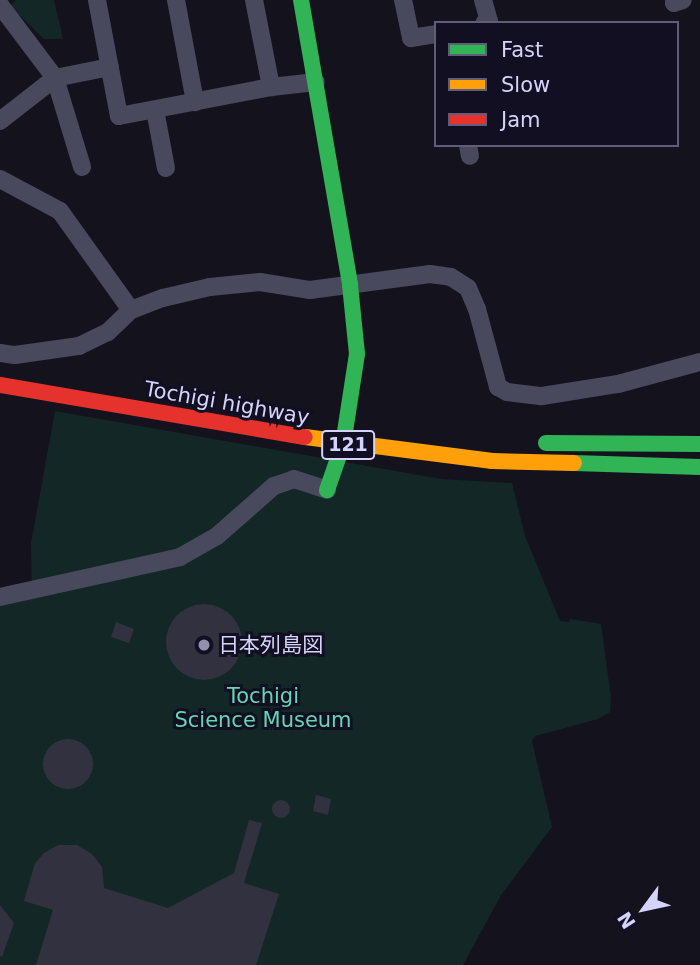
<!DOCTYPE html>
<meta charset="utf-8">
<style>
body{margin:0}
#map{position:relative;width:700px;height:965px;overflow:hidden;background:#14131d;font-family:"DejaVu Sans","Noto Sans JP",sans-serif}
div>[style]{position:absolute}
[style*='--x']{left:calc(var(--x)*1px);top:calc(var(--y)*1px);width:calc(var(--w)*1px);rotate:calc(var(--a)*1deg)}
.green>*{inset:0;background:#132727}
.building>*{inset:0;background:#32313f}
.round{border-radius:50%}
.street>*{height:18px;margin:-9px;padding:0 9px;transform-origin:9px;border-radius:9px;background:#49495d}
.fast>*{height:16px;margin:-8px;padding:0 8px;transform-origin:8px;border-radius:8px;background:#30b455}
.slow>*{height:16px;margin:-8px;padding:0 8px;transform-origin:8px;border-radius:8px;background:#ff9f0a}
.jam>*{height:16px;margin:-8px;padding:0 8px;transform-origin:8px;border-radius:8px;background:#e5322d}
.dots>*{width:19px;height:19px;translate:-50% -50%;box-sizing:border-box;border:4px solid #110f21;border-radius:50%}
span{translate:-50% -50%;white-space:nowrap;text-align:center;line-height:1.15;-webkit-text-stroke:6px #110f21;paint-order:stroke}
.shield-label span{padding:2px 5px;background:#110f21;border:2px solid;border-radius:5px;-webkit-text-stroke-width:0}
.shield-label{font-size:19px;color:#d6d3fb;font-weight:700}
.street-label{font-size:21px;color:#d6d3fb}
.poi-label{font-size:21px;color:#d6d3fb}
.left{translate:0 -50%;text-align:left}
.park-label{font-size:21px;color:#65d5b4}
.legend{position:absolute;left:434px;top:21px;width:245px;height:126px;box-sizing:border-box;background:#110f21;border:2px solid #605d78;margin:0;padding:9px 12px;list-style:none;font-size:21px;color:#d6d3fb}
.legend li{display:flex;align-items:center;gap:14px;height:35px}
.legend b{width:35px;border:2px solid #605d78}
.north{position:absolute;left:609px;top:874px;width:70px;height:70px;-webkit-text-stroke:5px #110f21;paint-order:stroke;rotate:237deg;font-size:19px;font-weight:700;line-height:28px;text-align:center;color:#d6d3fb}
.north::after{content:'';display:block;margin:auto;width:24px;height:32px;background:#d6d3fb;clip-path:polygon(50% 0,100% 100%,50% 72%,0 100%)}
</style>
<div id="map">
<div class="green">
<i style="clip-path:polygon(16px 0,54px 0,63px 39px,44px 39px,10px 6px)"></i>
<i style="clip-path:polygon(55px 411px,441px 479px,512px 483px,525px 536px,560px 621px,569px 622px,570px 619px,601px 624px,611px 698px,610px 712px,598px 719px,535px 736px,532px 741px,552px 827px,501px 895px,463px 965px,0 965px,0 605px,32px 597px,31px 543px)"></i>
</div>
<div class="building">
<i class="round" style="left:166px;top:604px;width:76px;height:76px"></i>
<i style="clip-path:polygon(116px 622px,134px 629px,129px 643px,111px 637px)"></i>
<i class="round" style="left:43px;top:739px;width:50px;height:50px"></i>
<i style="clip-path:polygon(316px 795px,331px 799px,328px 815px,313px 811px)"></i>
<i class="round" style="left:272px;top:800px;width:18px;height:18px"></i>
<i style="clip-path:polygon(249px 820px,262px 823px,244px 883px,279px 894px,256px 965px,36px 965px,53px 910px,24px 901px,35px 863px,44px 853px,58px 845px,77px 845px,92px 854px,102px 867px,104px 888px,168px 908px,234px 873px)"></i>
<i style="clip-path:polygon(0 905px,14px 923px,2px 957px,0 956px)"></i>
</div>
<div class="street">
<i style="--x:97;--y:0;--w:118;--a:79.3"></i>
<i style="--x:119;--y:116;--w:155;--a:-10.8"></i>
<i style="--x:271;--y:87;--w:45;--a:-6.3"></i>
<i style="--x:176;--y:0;--w:104;--a:79.4"></i>
<i style="--x:254;--y:0;--w:89;--a:78.9"></i>
<i style="--x:403;--y:0;--w:39;--a:78"></i>
<i style="--x:411;--y:38;--w:25;--a:-9"></i>
<i style="--x:483;--y:0;--w:22;--a:74"></i>
<i style="--x:489;--y:21;--w:5;--a:158"></i>
<i style="--x:674;--y:0;--w:3;--a:90"></i>
<i style="--x:674;--y:3;--w:9;--a:-18"></i>
<i style="--x:0;--y:5;--w:91;--a:53"></i>
<i style="--x:55;--y:78;--w:93;--a:73.1"></i>
<i style="--x:155;--y:110;--w:59;--a:79.3"></i>
<i style="--x:0;--y:121;--w:70;--a:-38"></i>
<i style="--x:55;--y:78;--w:56;--a:-11.3"></i>
<i style="--x:468;--y:145;--w:11;--a:80"></i>
<i style="--x:0;--y:179;--w:68;--a:28.1"></i>
<i style="--x:60;--y:211;--w:122;--a:54.4"></i>
<i style="--x:0;--y:353;--w:15;--a:8"></i>
<i style="--x:15;--y:355;--w:65;--a:-8"></i>
<i style="--x:79;--y:346;--w:32;--a:-26"></i>
<i style="--x:108;--y:332;--w:32;--a:-44"></i>
<i style="--x:131;--y:310;--w:34;--a:-21"></i>
<i style="--x:163;--y:298;--w:48;--a:-13.2"></i>
<i style="--x:210;--y:287;--w:50;--a:-5.7"></i>
<i style="--x:260;--y:282;--w:51;--a:9.1"></i>
<i style="--x:310;--y:290;--w:121;--a:-7.6"></i>
<i style="--x:430;--y:274;--w:21;--a:8"></i>
<i style="--x:451;--y:277;--w:20;--a:33"></i>
<i style="--x:468;--y:288;--w:23;--a:67"></i>
<i style="--x:477;--y:309;--w:81;--a:74.9"></i>
<i style="--x:498;--y:387;--w:10;--a:29"></i>
<i style="--x:507;--y:392;--w:35;--a:7"></i>
<i style="--x:542;--y:396;--w:77;--a:-9"></i>
<i style="--x:618;--y:384;--w:85;--a:-15"></i>
<i style="--x:0;--y:597;--w:184;--a:-12.5"></i>
<i style="--x:180;--y:557;--w:43;--a:-29.6"></i>
<i style="--x:217;--y:536;--w:76;--a:-41.3"></i>
<i style="--x:274;--y:486;--w:21;--a:-19"></i>
<i style="--x:294;--y:479;--w:35;--a:18"></i>
</div>
<div class="fast">
<i style="--x:301;--y:0;--w:289;--a:80.2"></i>
<i style="--x:350;--y:285;--w:69;--a:84.2"></i>
<i style="--x:357;--y:354;--w:91;--a:98.8"></i>
<i style="--x:343;--y:444;--w:49;--a:109.2"></i>
<i style="--x:546;--y:443;--w:154;--a:0.4"></i>
<i style="--x:574;--y:463;--w:126;--a:1.8"></i>
</div>
<div class="slow">
<i style="--x:305;--y:437;--w:189;--a:7.3"></i>
<i style="--x:492;--y:461;--w:82;--a:1.4"></i>
</div>
<div class="jam">
<i style="--x:0;--y:385;--w:309;--a:9.7"></i>
</div>
<div class="dots">
<i style="left:204px;top:645px;background:#9290ad"></i>
</div>
<div class="shield-label">
<span style="left:348px;top:445px">121</span>
</div>
<div class="street-label">
<span style="left:227px;top:403px;rotate:10deg">Tochigi highway</span>
</div>
<div class="poi-label">
<span class="left" style="left:218px;top:645px">日本列島図</span>
</div>
<div class="park-label">
<span style="left:263px;top:708px">Tochigi<br>Science Museum</span>
</div>
<ul class="legend">
<li><b style="height:9px;background:#30b455"></b>Fast</li>
<li><b style="height:9px;background:#ff9f0a"></b>Slow</li>
<li><b style="height:9px;background:#e5322d"></b>Jam</li>
</ul>
<div class="north">N</div>
</div>
